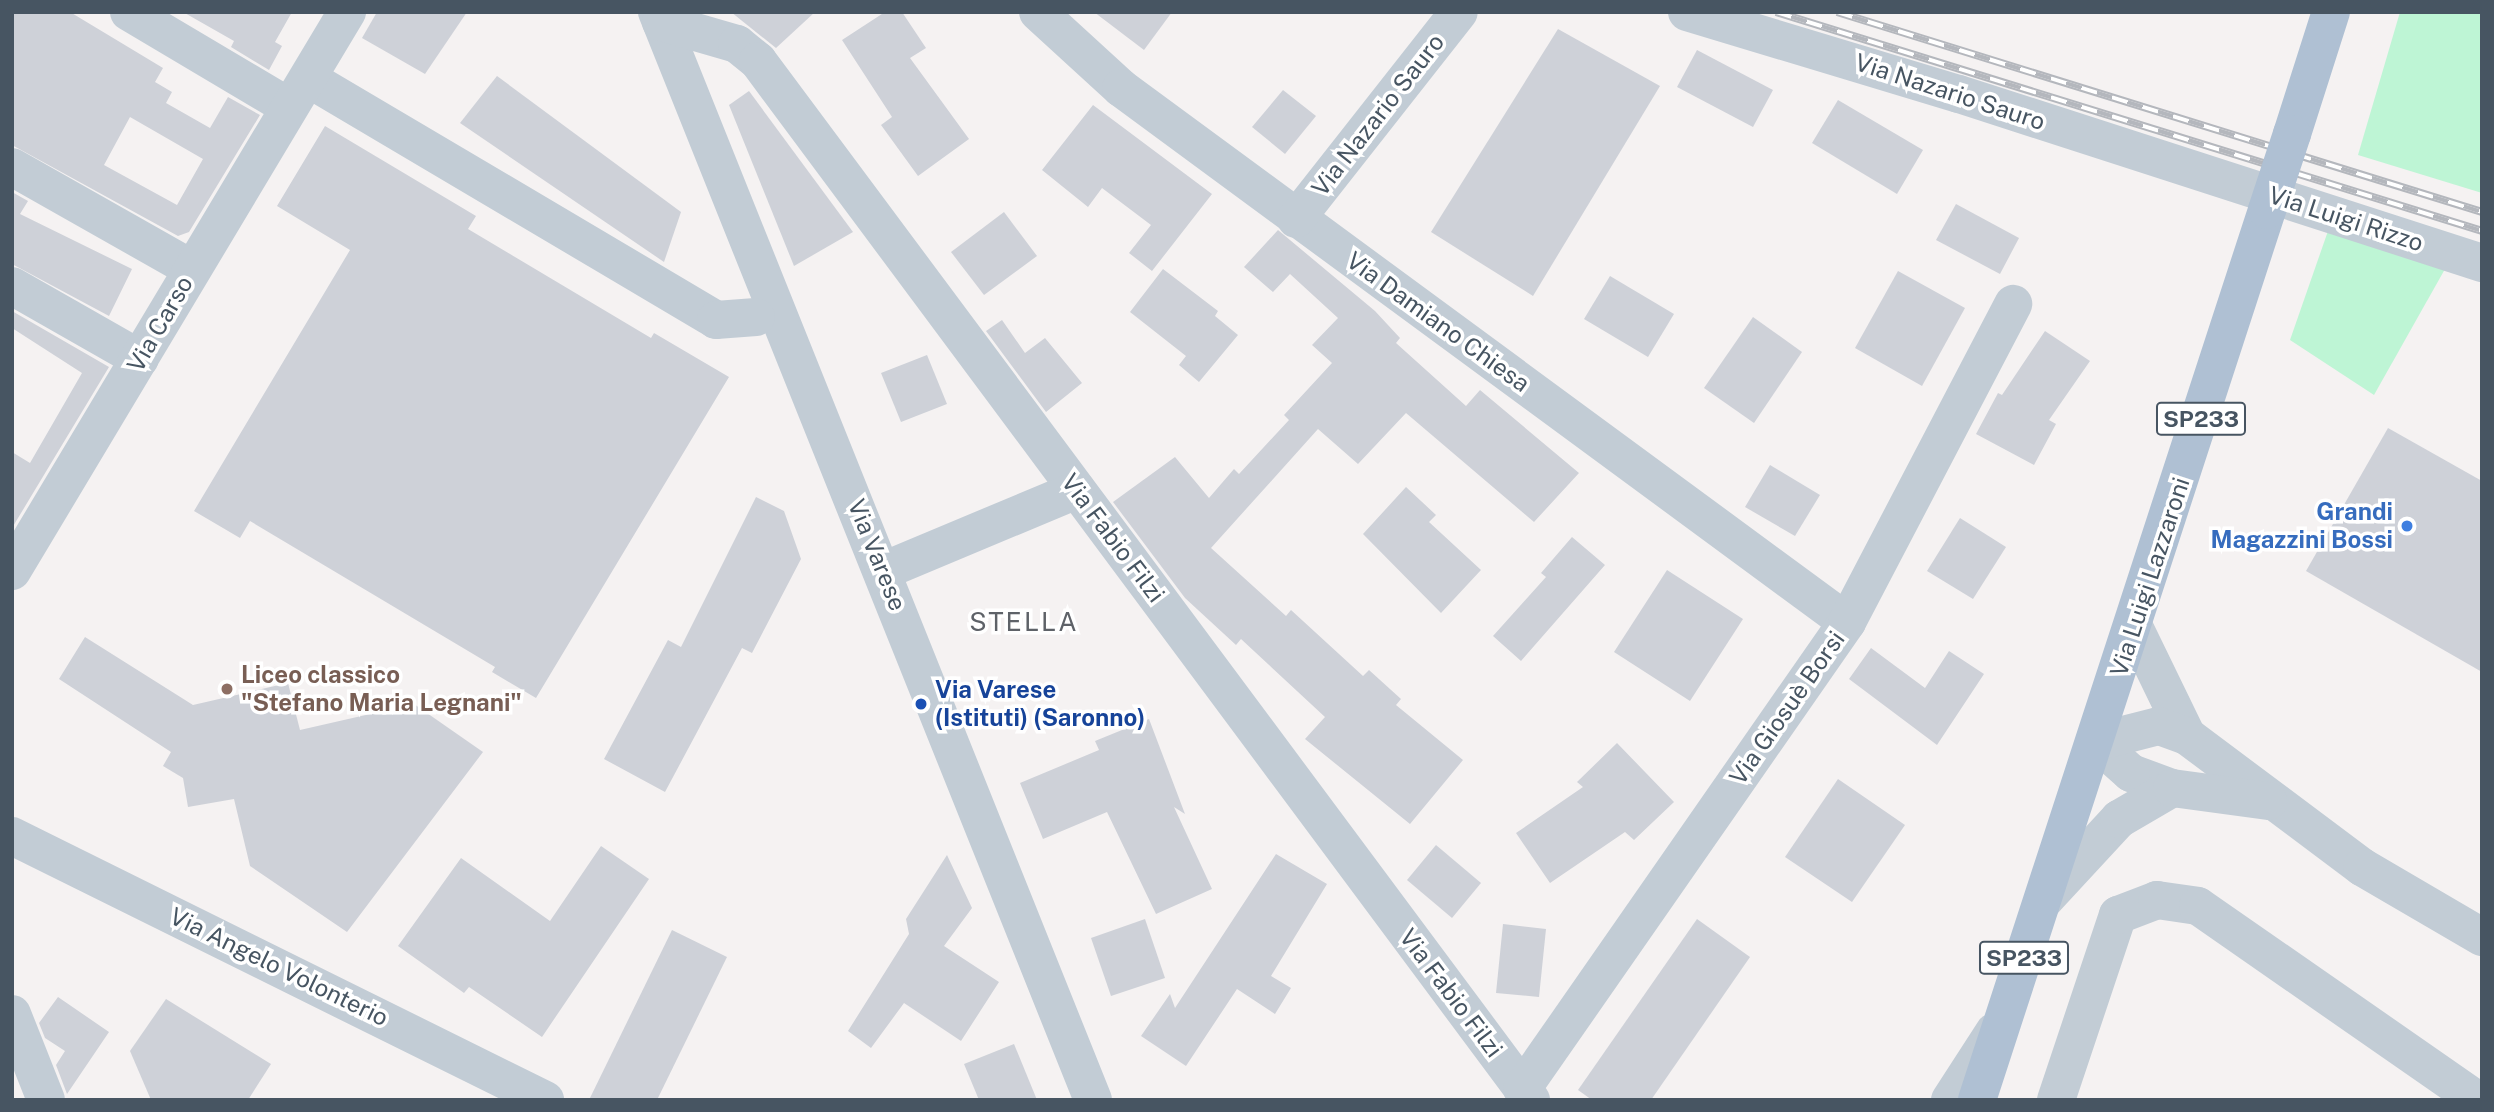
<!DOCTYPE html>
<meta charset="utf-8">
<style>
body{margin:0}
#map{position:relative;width:2494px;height:1112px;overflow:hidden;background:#f5f2f2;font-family:"Public Sans",sans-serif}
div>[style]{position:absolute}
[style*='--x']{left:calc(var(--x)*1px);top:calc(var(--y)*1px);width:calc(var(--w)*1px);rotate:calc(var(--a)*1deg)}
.green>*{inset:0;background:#bef5d5}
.building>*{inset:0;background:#ced1d8}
.minor>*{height:38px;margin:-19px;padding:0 19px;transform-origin:19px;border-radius:19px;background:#c2ccd5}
.major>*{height:38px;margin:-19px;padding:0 19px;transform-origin:19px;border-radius:19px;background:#afc0d3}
.rail>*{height:8px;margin-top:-4px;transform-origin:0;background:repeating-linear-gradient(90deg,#fff 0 16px,#b4b7bd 0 32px);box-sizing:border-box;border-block:2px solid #b4b7bd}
.major-bridge>*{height:38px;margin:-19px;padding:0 19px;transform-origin:19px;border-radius:19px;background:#afc0d3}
.dots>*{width:19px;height:19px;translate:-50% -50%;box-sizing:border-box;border:4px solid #fff;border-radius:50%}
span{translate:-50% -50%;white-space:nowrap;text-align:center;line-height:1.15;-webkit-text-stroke:7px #fff;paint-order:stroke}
.shield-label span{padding:2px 5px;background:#fff;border:2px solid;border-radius:5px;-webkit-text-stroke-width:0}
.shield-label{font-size:23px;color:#475562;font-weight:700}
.street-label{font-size:24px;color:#475562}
.shop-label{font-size:24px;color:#366cbe;font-weight:700}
.right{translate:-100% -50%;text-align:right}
.education-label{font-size:24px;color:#785e54;font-weight:700}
.left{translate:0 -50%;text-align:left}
.transit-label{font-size:24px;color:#164399;font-weight:700}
.neighbourhood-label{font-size:26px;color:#5e6268;letter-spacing:2px}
.frame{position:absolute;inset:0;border:14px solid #475562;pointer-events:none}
</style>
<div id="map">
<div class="green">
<i style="clip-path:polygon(2400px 12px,2482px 12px,2482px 193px,2358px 155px)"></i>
<i style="clip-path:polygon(2328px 231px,2445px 269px,2374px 395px,2290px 340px)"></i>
</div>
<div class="building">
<i style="clip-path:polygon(evenodd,12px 12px,70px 12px,163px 68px,155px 82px,172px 92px,166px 103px,210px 128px,228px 97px,260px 115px,189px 232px,178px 236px,12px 145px,12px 12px,130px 117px,203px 159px,177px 205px,104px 165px,130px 117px)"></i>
<i style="clip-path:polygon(183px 12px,292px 12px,275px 42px,282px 46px,269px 70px,231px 47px,234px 41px)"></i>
<i style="clip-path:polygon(377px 12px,467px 12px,425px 74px,362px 38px)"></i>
<i style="clip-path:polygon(731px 12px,815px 12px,776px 48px)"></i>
<i style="clip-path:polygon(885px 12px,902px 12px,926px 48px,910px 58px,969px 139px,918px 176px,881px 125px,892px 117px,842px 40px)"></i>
<i style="clip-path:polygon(1094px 12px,1172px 12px,1144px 50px)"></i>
<i style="clip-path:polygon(1558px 29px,1660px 86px,1533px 296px,1431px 232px)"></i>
<i style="clip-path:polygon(1697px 50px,1773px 90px,1753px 127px,1677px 87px)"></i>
<i style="clip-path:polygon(497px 76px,681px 212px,664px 262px,460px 123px)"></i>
<i style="clip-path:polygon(1283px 90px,1316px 116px,1285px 154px,1252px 127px)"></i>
<i style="clip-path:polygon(749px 91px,853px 232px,794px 266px,729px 105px)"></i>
<i style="clip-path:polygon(1838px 100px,1923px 150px,1897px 194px,1812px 143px)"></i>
<i style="clip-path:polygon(1093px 105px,1212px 194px,1152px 271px,1129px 253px,1151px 225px,1102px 188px,1088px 207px,1042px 170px)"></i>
<i style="clip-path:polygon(325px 126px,476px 216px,468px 229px,651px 338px,654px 333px,729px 377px,536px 698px,492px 672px,495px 667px,250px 521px,240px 538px,194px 511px,350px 250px,277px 206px)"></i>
<i style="clip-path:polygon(12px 192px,28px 201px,20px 214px,132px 269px,109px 316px,12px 264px)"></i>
<i style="clip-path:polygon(1956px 204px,2019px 238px,2000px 274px,1936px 240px)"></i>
<i style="clip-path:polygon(1004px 212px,1037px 256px,984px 295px,951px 252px)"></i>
<i style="clip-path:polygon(1278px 230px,1375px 311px,1400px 338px,1396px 343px,1466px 406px,1480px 390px,1579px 473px,1534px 522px,1406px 413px,1358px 464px,1318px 429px,1211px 548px,1286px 616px,1291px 610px,1363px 676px,1369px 670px,1401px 699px,1396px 705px,1463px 760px,1410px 824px,1305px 739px,1325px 717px,1241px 639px,1236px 645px,1185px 598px,1113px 502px,1175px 457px,1209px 498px,1234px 469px,1239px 474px,1289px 420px,1284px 415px,1332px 363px,1312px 345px,1338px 318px,1290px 274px,1273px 292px,1244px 267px)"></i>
<i style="clip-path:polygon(1163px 269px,1218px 311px,1215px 316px,1238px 335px,1199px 382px,1179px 365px,1186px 356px,1130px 312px)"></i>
<i style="clip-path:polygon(1898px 271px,1965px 308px,1922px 386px,1855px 348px)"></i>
<i style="clip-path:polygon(1610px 276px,1674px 314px,1648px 357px,1584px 319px)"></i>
<i style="clip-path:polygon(12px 311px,109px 367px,12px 528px,12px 452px,30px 463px,82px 373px,12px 328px)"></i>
<i style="clip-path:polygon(1753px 317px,1802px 352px,1754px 423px,1704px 388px)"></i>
<i style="clip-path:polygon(1002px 320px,1025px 353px,1045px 338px,1082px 383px,1046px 412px,986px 331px)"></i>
<i style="clip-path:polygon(2045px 331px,2090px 361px,2049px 420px,2056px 424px,2034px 465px,1976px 434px,1998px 393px,2002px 395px)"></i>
<i style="clip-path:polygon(927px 355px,947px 404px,901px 422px,881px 373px)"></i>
<i style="clip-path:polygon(2388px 428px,2482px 481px,2482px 672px,2306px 571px)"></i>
<i style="clip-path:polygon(1770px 465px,1820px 495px,1795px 536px,1745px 507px)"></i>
<i style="clip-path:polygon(1406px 487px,1436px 515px,1429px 522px,1481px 570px,1441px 613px,1363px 534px)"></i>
<i style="clip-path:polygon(756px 497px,784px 511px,801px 559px,752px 653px,742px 648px,665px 792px,604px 759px,668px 640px,681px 647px)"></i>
<i style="clip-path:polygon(1960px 518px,2006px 547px,1973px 599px,1927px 571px)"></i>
<i style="clip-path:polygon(1572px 537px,1605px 565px,1521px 661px,1493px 636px,1546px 577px,1541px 573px)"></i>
<i style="clip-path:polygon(1667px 570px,1743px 619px,1690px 701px,1614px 652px)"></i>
<i style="clip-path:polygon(85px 637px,193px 705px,288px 683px,300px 730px,414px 704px,483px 752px,347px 932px,250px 866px,234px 799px,188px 807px,183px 778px,163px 766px,171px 752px,59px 679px)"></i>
<i style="clip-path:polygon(1871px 648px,1925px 688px,1949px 651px,1984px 674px,1937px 745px,1849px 679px)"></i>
<i style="clip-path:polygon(1149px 719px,1185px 814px,1174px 807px,1212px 889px,1156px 914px,1107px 812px,1043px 839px,1020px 783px,1099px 750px,1095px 741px)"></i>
<i style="clip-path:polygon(1617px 743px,1674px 802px,1634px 840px,1625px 832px,1550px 883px,1516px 833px,1583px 787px,1577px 782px)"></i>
<i style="clip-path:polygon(1838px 779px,1905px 825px,1852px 902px,1785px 857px)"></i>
<i style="clip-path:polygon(1436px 845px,1481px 883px,1452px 918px,1407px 880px)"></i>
<i style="clip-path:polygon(601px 846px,649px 879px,542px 1037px,469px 987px,464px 993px,398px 946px,461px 858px,550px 921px)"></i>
<i style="clip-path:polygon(1276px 854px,1327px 884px,1271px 976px,1291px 988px,1275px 1014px,1237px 989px,1186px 1066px,1141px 1036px,1170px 994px,1175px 1008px)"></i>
<i style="clip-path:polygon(947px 855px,972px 908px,944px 946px,999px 982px,961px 1041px,904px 1003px,871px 1048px,848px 1031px,909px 934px,906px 919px)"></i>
<i style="clip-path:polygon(1145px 919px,1165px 978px,1111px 996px,1091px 938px)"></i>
<i style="clip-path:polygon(1697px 919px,1750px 957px,1651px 1100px,1592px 1100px,1578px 1090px)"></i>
<i style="clip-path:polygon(1503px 924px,1546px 929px,1539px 997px,1496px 993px)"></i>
<i style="clip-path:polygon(672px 930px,727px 957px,657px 1100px,589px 1100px)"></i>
<i style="clip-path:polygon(58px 997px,109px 1032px,67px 1094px,56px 1065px,65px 1051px,45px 1038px,39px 1023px)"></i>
<i style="clip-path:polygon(166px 999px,271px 1064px,248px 1100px,151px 1100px,130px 1051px)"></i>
<i style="clip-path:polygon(1014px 1044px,1037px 1100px,979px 1100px,964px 1064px)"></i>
</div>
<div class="minor">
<i style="--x:129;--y:12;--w:184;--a:30.7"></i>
<i style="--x:657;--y:12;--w:1172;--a:68.16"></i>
<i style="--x:1038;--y:12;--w:113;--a:42.5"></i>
<i style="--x:1121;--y:88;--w:901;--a:36.34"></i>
<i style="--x:1687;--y:12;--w:284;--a:16.8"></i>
<i style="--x:1959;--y:94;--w:550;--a:17.91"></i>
<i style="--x:661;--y:22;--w:79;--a:16.1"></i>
<i style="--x:737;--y:44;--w:27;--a:39"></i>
<i style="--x:758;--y:61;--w:1295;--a:53.35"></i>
<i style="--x:309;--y:79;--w:473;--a:30.6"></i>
<i style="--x:716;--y:320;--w:40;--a:-4.3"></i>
<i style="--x:12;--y:167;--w:207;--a:29.5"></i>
<i style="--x:1296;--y:219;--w:263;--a:-51.8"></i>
<i style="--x:12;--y:286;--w:147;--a:29.7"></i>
<i style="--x:12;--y:571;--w:652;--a:-59.07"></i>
<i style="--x:883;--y:571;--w:210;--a:-22.7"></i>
<i style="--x:2134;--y:627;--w:121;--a:64.1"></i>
<i style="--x:2187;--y:736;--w:219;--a:36.8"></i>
<i style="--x:2362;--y:867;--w:139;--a:30.3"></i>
<i style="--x:2172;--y:788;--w:44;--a:-159.9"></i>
<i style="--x:2131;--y:773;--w:47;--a:-138.5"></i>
<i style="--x:2096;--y:742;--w:65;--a:-14.3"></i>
<i style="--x:2159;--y:726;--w:30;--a:20"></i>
<i style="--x:12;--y:836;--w:595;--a:26.35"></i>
<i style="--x:2043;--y:901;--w:112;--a:-47.2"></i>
<i style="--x:2119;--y:819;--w:61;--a:-30.3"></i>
<i style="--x:2172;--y:788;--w:97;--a:7.7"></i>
<i style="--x:12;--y:1014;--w:92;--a:68.4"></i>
<i style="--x:1522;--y:1089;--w:569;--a:-55.16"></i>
<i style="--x:1847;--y:622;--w:359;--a:-62.4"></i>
<i style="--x:1950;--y:1100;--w:81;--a:-57.1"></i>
<i style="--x:2056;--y:1100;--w:195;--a:-71.5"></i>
<i style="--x:2118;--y:915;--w:42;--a:-21"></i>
<i style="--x:2157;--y:900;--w:41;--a:8.3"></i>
<i style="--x:2198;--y:906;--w:340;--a:34.8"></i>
</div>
<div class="major">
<i style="--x:2292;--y:134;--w:128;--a:-72.3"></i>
<i style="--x:1977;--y:1100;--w:936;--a:-71.95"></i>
</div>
<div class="rail">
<i style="--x:1776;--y:12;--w:739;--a:17.23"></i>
<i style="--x:1837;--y:12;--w:675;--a:17.23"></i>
</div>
<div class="major-bridge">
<i style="--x:2267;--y:210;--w:80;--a:-71.8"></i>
</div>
<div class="dots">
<i style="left:2407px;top:526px;background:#3f7fe0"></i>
<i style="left:227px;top:689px;background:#8d6e63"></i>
<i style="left:921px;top:704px;background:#1a4fb4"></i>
</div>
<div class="shield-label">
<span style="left:2201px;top:419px">SP233</span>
<span style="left:2024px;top:958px">SP233</span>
</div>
<div class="street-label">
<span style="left:1950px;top:92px;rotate:18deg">Via Nazario Sauro</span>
<span style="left:1378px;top:115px;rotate:-52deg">Via Nazario Sauro</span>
<span style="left:2346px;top:219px;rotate:18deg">Via Luigi Rizzo</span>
<span style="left:1438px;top:322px;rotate:36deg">Via Damiano Chiesa</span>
<span style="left:160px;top:324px;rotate:-60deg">Via Carso</span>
<span style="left:1113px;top:538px;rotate:53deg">Via Fabio Filzi</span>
<span style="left:877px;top:555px;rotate:68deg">Via Varese</span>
<span style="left:2150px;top:577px;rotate:-72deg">Via Luigi Lazzaroni</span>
<span style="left:1787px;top:708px;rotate:-55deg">Via Giosuè Borsi</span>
<span style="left:279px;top:967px;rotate:26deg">Via Angelo Volonterio</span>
<span style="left:1451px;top:993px;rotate:53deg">Via Fabio Filzi</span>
</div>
<div class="shop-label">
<span class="right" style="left:2393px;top:526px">Grandi<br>Magazzini Bossi</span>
</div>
<div class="education-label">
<span class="left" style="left:241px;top:689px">Liceo classico<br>"Stefano Maria Legnani"</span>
</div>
<div class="transit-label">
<span class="left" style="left:935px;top:704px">Via Varese<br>(Istituti) (Saronno)</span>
</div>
<div class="neighbourhood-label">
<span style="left:1024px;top:622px">STELLA</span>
</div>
<div class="frame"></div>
</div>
